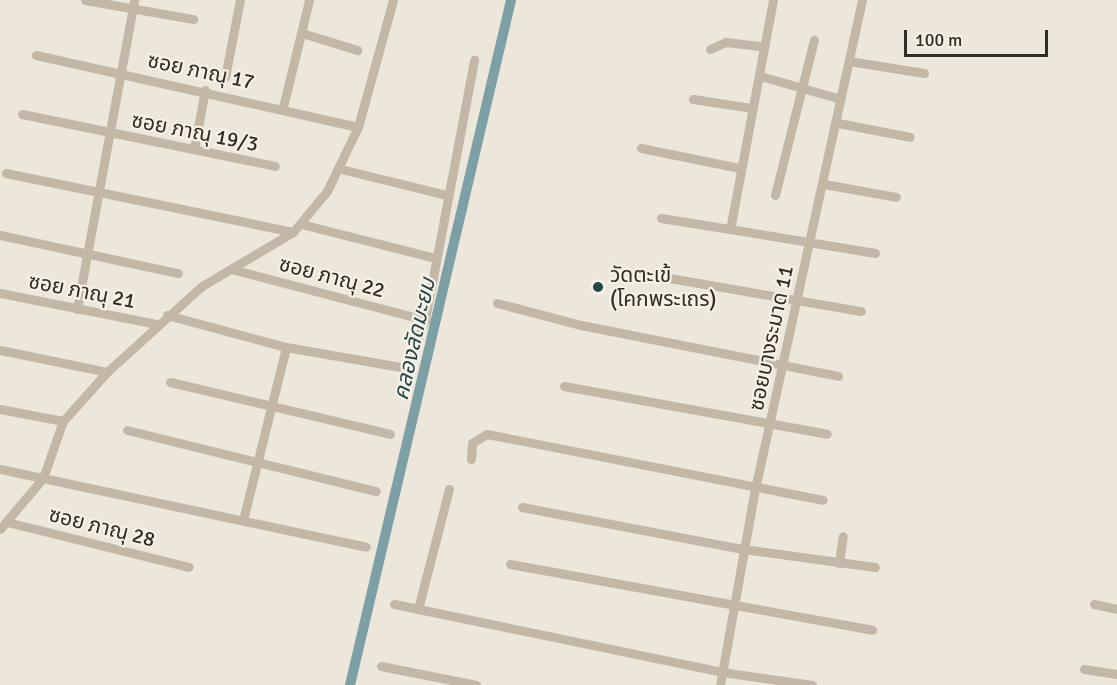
<!DOCTYPE html>
<meta charset="utf-8">
<style>
body{margin:0}
#map{position:relative;width:1117px;height:685px;overflow:hidden;background:#ede6da;font-family:Signika,"Noto Sans Thai",sans-serif}
div>[style]{position:absolute}
[style*='--x']{left:calc(var(--x)*1px);top:calc(var(--y)*1px);width:calc(var(--w)*1px);rotate:calc(var(--a)*1deg)}
.canal>*{height:10px;margin:-5px;padding:0 5px;transform-origin:5px;border-radius:5px;background:#7da0a6}
.street>*{height:9px;margin:-4.5px;padding:0 4.5px;transform-origin:4.5px;border-radius:4.5px;background:#c3b7a8}
.dots>*{width:16px;height:16px;translate:-50% -50%;box-sizing:border-box;border:3px solid #f6f0e5;border-radius:50%}
span{translate:-50% -50%;white-space:nowrap;text-align:center;line-height:1.15;-webkit-text-stroke:4.5px #f6f0e5;paint-order:stroke}
.street-label{font-size:21px;color:#312b27}
.poi-label{font-size:21px;color:#312b27}
.left{translate:0 -50%;text-align:left}
.water-label{font-size:22px;color:#22464d;font-style:italic}
.scale{position:absolute;left:904px;top:30px;width:144px;height:27px;box-sizing:border-box;border:3px solid #312b27;border-top:0;padding-left:8px;font-size:18px;line-height:21px;white-space:nowrap;color:#312b27;-webkit-text-stroke:4px #f6f0e5;paint-order:stroke}
</style>
<div id="map">
<div class="canal">
<i style="--x:350;--y:685;--w:704;--a:-76.77"></i>
</div>
<div class="street">
<i style="--x:85;--y:0;--w:110;--a:10"></i>
<i style="--x:773;--y:0;--w:233;--a:100.6"></i>
<i style="--x:730;--y:229;--w:147;--a:9.4"></i>
<i style="--x:302;--y:33;--w:58;--a:17.2"></i>
<i style="--x:710;--y:49;--w:17;--a:-24"></i>
<i style="--x:726;--y:42;--w:38;--a:7"></i>
<i style="--x:36;--y:55;--w:330;--a:12.6"></i>
<i style="--x:849;--y:61;--w:76;--a:9.1"></i>
<i style="--x:760;--y:76;--w:84;--a:15.9"></i>
<i style="--x:225;--y:77;--w:78;--a:-79"></i>
<i style="--x:693;--y:99;--w:60;--a:8.7"></i>
<i style="--x:283;--y:107;--w:110;--a:-76.3"></i>
<i style="--x:22;--y:114;--w:258;--a:11.6"></i>
<i style="--x:838;--y:123;--w:73;--a:11"></i>
<i style="--x:641;--y:148;--w:100;--a:11.5"></i>
<i style="--x:194;--y:149;--w:60;--a:-79.4"></i>
<i style="--x:341;--y:169;--w:108;--a:13.9"></i>
<i style="--x:6;--y:173;--w:293;--a:11.6"></i>
<i style="--x:824;--y:184;--w:73;--a:10.2"></i>
<i style="--x:775;--y:195;--w:160;--a:-75.9"></i>
<i style="--x:661;--y:218;--w:70;--a:9.1"></i>
<i style="--x:301;--y:224;--w:138;--a:14.2"></i>
<i style="--x:0;--y:235;--w:182;--a:12.1"></i>
<i style="--x:231;--y:269;--w:201;--a:14.7"></i>
<i style="--x:646;--y:274;--w:218;--a:9.8"></i>
<i style="--x:0;--y:293;--w:160;--a:11.2"></i>
<i style="--x:497;--y:303;--w:87;--a:14.7"></i>
<i style="--x:581;--y:325;--w:262;--a:11.2"></i>
<i style="--x:77;--y:309;--w:314;--a:-79.5"></i>
<i style="--x:167;--y:315;--w:123;--a:15.1"></i>
<i style="--x:286;--y:347;--w:122;--a:9.9"></i>
<i style="--x:406;--y:368;--w:52;--a:-68.4"></i>
<i style="--x:425;--y:320;--w:265;--a:-79.3"></i>
<i style="--x:0;--y:350;--w:109;--a:11.6"></i>
<i style="--x:170;--y:382;--w:226;--a:13.3"></i>
<i style="--x:564;--y:386;--w:267;--a:10.3"></i>
<i style="--x:0;--y:409;--w:64;--a:10.8"></i>
<i style="--x:127;--y:430;--w:256;--a:13.8"></i>
<i style="--x:471;--y:459;--w:16;--a:-86"></i>
<i style="--x:472;--y:443;--w:17;--a:-31"></i>
<i style="--x:487;--y:434;--w:342;--a:11.1"></i>
<i style="--x:0;--y:469;--w:374;--a:12"></i>
<i style="--x:522;--y:507;--w:225;--a:10.8"></i>
<i style="--x:743;--y:549;--w:133;--a:7.8"></i>
<i style="--x:243;--y:520;--w:178;--a:-76"></i>
<i style="--x:7;--y:522;--w:187;--a:13.9"></i>
<i style="--x:0;--y:529;--w:67;--a:-49.9"></i>
<i style="--x:43;--y:478;--w:60;--a:-70.7"></i>
<i style="--x:63;--y:421;--w:66;--a:-48.1"></i>
<i style="--x:107;--y:372;--w:128;--a:-42.2"></i>
<i style="--x:202;--y:286;--w:106;--a:-30.7"></i>
<i style="--x:293;--y:232;--w:53;--a:-50.3"></i>
<i style="--x:327;--y:191;--w:71;--a:-64.2"></i>
<i style="--x:358;--y:127;--w:132;--a:-74.6"></i>
<i style="--x:839;--y:563;--w:27;--a:-82"></i>
<i style="--x:510;--y:564;--w:368;--a:10.3"></i>
<i style="--x:394;--y:604;--w:335;--a:11.7"></i>
<i style="--x:722;--y:672;--w:91;--a:8.2"></i>
<i style="--x:1094;--y:604;--w:24;--a:12"></i>
<i style="--x:418;--y:609;--w:124;--a:-75.5"></i>
<i style="--x:381;--y:666;--w:97;--a:11.3"></i>
<i style="--x:1084;--y:669;--w:33;--a:9"></i>
<i style="--x:720;--y:685;--w:199;--a:-79.9"></i>
<i style="--x:755;--y:489;--w:501;--a:-77.66"></i>
</div>
<div class="dots">
<i style="left:598px;top:287px;background:#22464d"></i>
</div>
<div class="street-label">
<span style="left:201px;top:71px;rotate:12deg">ซอย ภาณุ 17</span>
<span style="left:195px;top:132px;rotate:11deg">ซอย ภาณุ 19/3</span>
<span style="left:332px;top:277px;rotate:15deg">ซอย ภาณุ 22</span>
<span style="left:82px;top:291px;rotate:11deg">ซอย ภาณุ 21</span>
<span style="left:771px;top:338px;rotate:-78deg">ซอยบางระมาด 11</span>
<span style="left:102px;top:527px;rotate:14deg">ซอย ภาณุ 28</span>
</div>
<div class="poi-label">
<span class="left" style="left:610px;top:287px">วัดตะเข้<br>(โคกพระเถร)</span>
</div>
<div class="water-label">
<span style="left:414px;top:339px;rotate:-77deg">คลองลัดมะยม</span>
</div>
<div class="scale">100 m</div>
</div>
